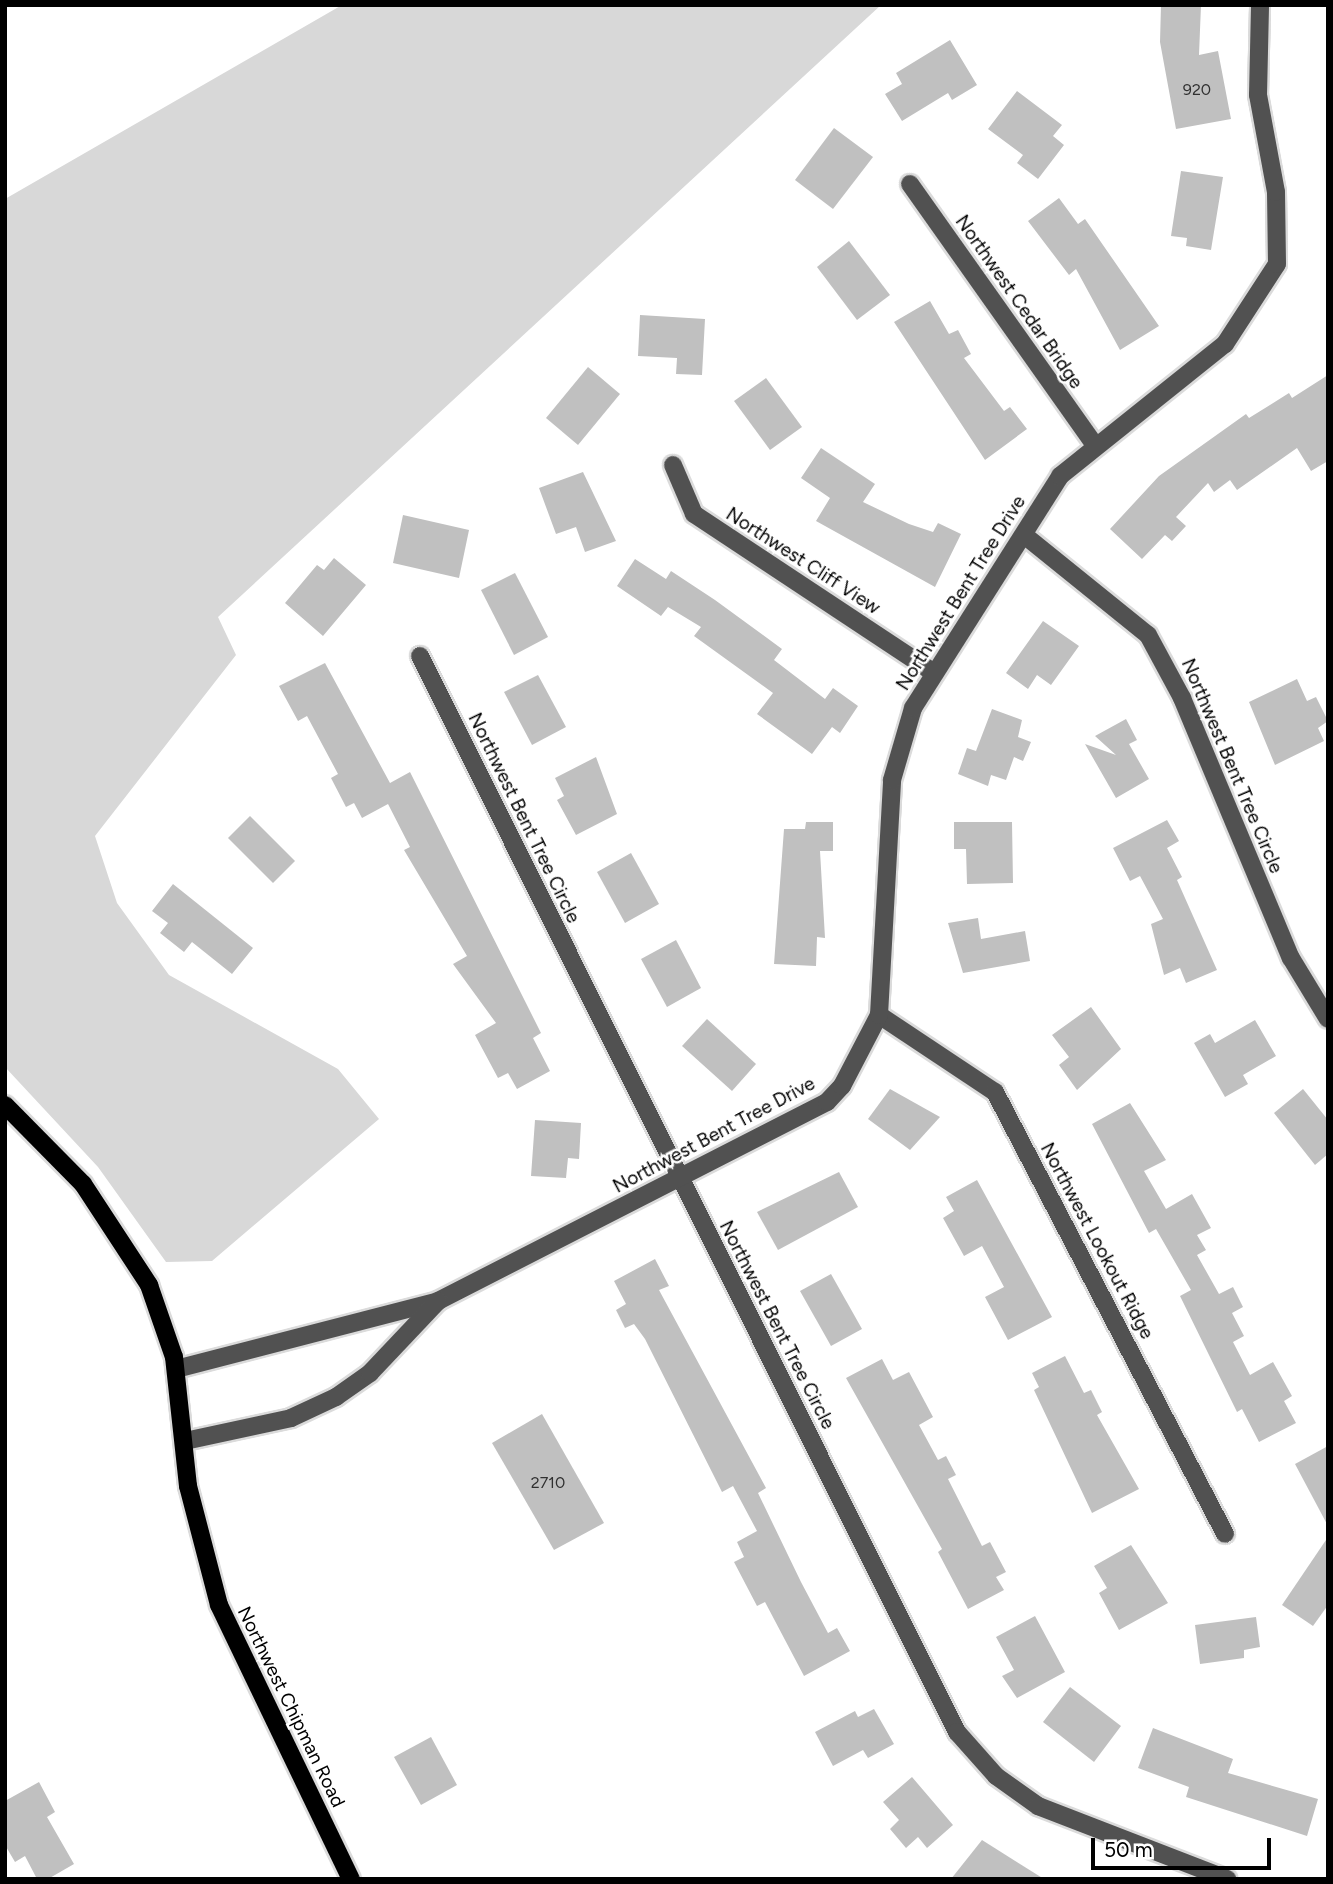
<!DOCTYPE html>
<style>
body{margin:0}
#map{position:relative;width:1333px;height:1884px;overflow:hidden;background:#fff;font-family:Figtree,sans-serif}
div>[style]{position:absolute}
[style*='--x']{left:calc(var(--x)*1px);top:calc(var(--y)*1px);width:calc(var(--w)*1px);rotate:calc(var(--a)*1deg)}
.green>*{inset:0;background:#d8d8d8}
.building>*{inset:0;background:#c0c0c0}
.roads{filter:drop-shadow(2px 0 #dbdbdb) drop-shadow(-2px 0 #dbdbdb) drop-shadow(0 2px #dbdbdb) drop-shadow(0 -2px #dbdbdb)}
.minor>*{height:18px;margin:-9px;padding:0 9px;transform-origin:9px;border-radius:9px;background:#515151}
.major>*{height:18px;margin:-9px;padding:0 9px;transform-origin:9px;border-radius:9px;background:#000}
span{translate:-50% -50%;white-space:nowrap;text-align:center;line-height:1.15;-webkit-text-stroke:5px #fff;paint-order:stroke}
.number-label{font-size:16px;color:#303030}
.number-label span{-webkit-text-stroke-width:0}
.street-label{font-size:19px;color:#000}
.frame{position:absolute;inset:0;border:7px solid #000;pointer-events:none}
.scale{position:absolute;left:1091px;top:1838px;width:180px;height:32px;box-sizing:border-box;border:4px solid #000;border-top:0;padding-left:9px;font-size:21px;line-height:24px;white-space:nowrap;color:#000;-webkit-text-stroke:5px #fff;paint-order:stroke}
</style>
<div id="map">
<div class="green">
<i style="clip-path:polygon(342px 5px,881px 5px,218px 617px,236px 655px,95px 836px,117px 903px,169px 975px,338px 1069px,379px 1119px,212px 1261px,166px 1262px,98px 1167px,5px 1067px,5px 199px)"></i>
</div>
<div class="building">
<i style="clip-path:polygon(1161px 5px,1201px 5px,1199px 55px,1218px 51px,1231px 119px,1176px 129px,1160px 42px)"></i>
<i style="clip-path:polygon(950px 40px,977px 85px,952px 100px,948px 93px,902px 121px,885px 94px,902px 84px,896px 73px)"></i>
<i style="clip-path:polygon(1017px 91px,1062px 125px,1053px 136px,1064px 145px,1038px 179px,1017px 163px,1023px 155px,988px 129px)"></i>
<i style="clip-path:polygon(834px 128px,873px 157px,833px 209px,795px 180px)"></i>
<i style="clip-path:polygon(1181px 171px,1223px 177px,1211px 250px,1186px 246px,1187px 238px,1171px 236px)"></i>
<i style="clip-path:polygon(1059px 198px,1078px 224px,1085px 219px,1159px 326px,1120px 350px,1076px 269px,1069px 275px,1028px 221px)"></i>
<i style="clip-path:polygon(849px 241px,890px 295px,857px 320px,817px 267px)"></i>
<i style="clip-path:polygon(930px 301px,949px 334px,958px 330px,971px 354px,964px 358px,1004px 411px,1010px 407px,1027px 429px,985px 460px,894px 322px)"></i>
<i style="clip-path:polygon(640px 315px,705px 319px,702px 375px,676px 374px,677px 358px,638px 356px)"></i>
<i style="clip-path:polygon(588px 367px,620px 394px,578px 445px,546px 418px)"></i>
<i style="clip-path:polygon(1328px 375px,1328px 461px,1311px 471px,1297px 448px,1237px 490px,1230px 480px,1214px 492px,1208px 483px,1176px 517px,1186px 526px,1172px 541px,1165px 535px,1142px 559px,1110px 529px,1159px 476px,1246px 414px,1249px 418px,1289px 393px,1292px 398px)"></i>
<i style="clip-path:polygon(766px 378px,802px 427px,770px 450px,734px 401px)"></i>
<i style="clip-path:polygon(821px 448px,875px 484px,863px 502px,909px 524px,933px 532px,938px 523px,961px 534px,935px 587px,816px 521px,830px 498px,801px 478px)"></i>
<i style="clip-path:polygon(583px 472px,616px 541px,585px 552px,576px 527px,556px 534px,539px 488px)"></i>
<i style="clip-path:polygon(403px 515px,469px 530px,459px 578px,393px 563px)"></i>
<i style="clip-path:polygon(334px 558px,366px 585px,323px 636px,285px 603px,317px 565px,324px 570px)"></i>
<i style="clip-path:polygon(635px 559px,666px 579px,671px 571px,715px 600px,782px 649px,774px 660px,825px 699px,833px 688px,858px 706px,840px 733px,832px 727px,812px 754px,757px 714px,773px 693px,694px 636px,701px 627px,668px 607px,661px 616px,617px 586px)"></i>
<i style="clip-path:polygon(515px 573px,548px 637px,514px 655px,481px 590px)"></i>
<i style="clip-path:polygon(1043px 621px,1079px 646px,1051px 685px,1037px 675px,1028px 689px,1006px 673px)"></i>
<i style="clip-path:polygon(325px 663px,390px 783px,410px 772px,541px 1033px,533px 1038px,550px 1071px,517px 1089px,508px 1073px,498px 1078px,475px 1035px,496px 1023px,453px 964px,467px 956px,404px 850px,410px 847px,388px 804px,362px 818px,354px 803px,346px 807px,331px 778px,338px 774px,307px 716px,298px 721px,279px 686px)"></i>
<i style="clip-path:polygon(538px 675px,566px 727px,532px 745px,504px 692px)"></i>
<i style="clip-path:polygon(1297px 679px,1307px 701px,1316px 697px,1328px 721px,1318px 728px,1324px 741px,1275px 765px,1249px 702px)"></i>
<i style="clip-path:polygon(992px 709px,1022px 720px,1018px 737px,1031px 742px,1023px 761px,1014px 757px,1006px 780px,991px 775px,988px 786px,958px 774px,967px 748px,976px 751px)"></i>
<i style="clip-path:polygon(1126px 719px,1137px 740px,1129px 744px,1149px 779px,1116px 798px,1085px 744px,1116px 755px,1095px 736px)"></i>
<i style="clip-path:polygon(596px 757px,617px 814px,576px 835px,557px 800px,564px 796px,555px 778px)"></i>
<i style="clip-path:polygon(250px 816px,295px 861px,273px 883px,228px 838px)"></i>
<i style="clip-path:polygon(1167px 820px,1179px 841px,1167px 848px,1182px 877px,1177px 880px,1217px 970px,1186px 983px,1180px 968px,1164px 975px,1151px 924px,1163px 919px,1140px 876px,1130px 881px,1113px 848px)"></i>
<i style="clip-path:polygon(806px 822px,833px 822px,833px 851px,820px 851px,825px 938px,817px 937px,816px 966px,774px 964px,784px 829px,805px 829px)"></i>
<i style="clip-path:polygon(954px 822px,1012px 822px,1013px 883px,967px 884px,966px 849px,954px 849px)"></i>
<i style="clip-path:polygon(631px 853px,659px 904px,625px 923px,597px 872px)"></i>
<i style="clip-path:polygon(173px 884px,253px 948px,232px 974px,192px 942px,184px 952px,160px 933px,168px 923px,152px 911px)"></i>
<i style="clip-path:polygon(978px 918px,981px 939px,1025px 931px,1030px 961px,963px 973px,948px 923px)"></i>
<i style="clip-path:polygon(676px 940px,701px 988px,667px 1007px,641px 959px)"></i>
<i style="clip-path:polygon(1091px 1007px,1121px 1049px,1077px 1090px,1059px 1065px,1069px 1057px,1052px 1035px)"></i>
<i style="clip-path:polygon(707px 1019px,756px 1064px,732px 1091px,682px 1046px)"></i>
<i style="clip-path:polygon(1255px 1020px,1276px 1056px,1243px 1075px,1248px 1084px,1225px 1097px,1194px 1043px,1210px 1034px,1215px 1043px)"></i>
<i style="clip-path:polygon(890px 1089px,940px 1117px,910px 1150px,868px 1119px)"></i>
<i style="clip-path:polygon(1303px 1089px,1328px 1120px,1328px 1154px,1315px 1165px,1274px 1113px)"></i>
<i style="clip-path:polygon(1130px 1103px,1166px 1160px,1144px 1171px,1166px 1209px,1192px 1194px,1211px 1228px,1197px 1235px,1206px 1250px,1197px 1255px,1219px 1294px,1233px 1287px,1243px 1307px,1232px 1313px,1244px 1336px,1233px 1342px,1250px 1375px,1273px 1362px,1292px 1396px,1284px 1401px,1296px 1423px,1259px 1442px,1242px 1409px,1237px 1412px,1180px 1296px,1191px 1290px,1156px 1229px,1149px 1233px,1092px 1124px)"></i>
<i style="clip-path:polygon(535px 1120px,581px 1123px,579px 1159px,568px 1158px,566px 1178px,531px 1176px)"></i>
<i style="clip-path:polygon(839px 1172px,858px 1207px,778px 1250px,757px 1212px)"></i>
<i style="clip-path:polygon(977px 1180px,1052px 1317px,1008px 1340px,985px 1297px,1004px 1287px,982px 1246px,964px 1256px,943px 1218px,954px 1211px,946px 1197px)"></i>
<i style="clip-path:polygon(655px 1259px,669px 1286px,659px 1290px,766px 1488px,758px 1493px,801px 1582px,828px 1633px,837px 1628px,850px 1651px,804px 1676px,765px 1602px,757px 1606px,734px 1562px,744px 1557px,737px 1542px,757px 1531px,733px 1486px,722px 1492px,645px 1339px,634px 1324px,625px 1328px,616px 1310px,626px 1304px,614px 1281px)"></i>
<i style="clip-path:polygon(831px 1274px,862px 1329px,831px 1346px,800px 1291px)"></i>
<i style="clip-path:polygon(1065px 1356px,1084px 1393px,1091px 1390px,1102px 1412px,1097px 1415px,1139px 1489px,1092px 1513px,1034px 1390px,1039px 1387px,1032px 1373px)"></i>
<i style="clip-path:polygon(882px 1359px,893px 1380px,909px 1372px,933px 1417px,919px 1425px,938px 1460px,946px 1456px,956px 1475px,948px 1479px,982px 1546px,990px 1542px,1006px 1572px,996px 1577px,1004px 1590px,968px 1609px,938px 1552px,942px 1549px,846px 1378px)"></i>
<i style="clip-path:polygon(542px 1414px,604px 1523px,554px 1550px,492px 1443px)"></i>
<i style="clip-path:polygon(1328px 1446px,1328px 1526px,1295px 1464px)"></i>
<i style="clip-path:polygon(1328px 1537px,1328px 1605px,1313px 1626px,1282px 1605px)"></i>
<i style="clip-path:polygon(1131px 1545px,1168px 1603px,1119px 1630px,1099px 1593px,1107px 1588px,1094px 1566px)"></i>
<i style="clip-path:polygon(1035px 1616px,1065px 1672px,1017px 1698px,1002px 1676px,1014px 1670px,996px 1637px)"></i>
<i style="clip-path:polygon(1256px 1617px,1260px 1647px,1244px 1650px,1244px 1658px,1200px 1664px,1195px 1625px)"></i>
<i style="clip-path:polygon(1070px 1687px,1121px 1726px,1094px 1762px,1043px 1722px)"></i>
<i style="clip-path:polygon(874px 1709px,894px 1744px,868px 1758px,863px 1750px,833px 1766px,815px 1732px,855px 1711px,858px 1717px)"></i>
<i style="clip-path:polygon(1153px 1728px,1233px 1759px,1228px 1773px,1318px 1799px,1307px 1836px,1186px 1797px,1189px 1787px,1138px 1768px)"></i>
<i style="clip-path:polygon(431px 1737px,457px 1785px,421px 1805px,394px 1757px)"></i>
<i style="clip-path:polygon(912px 1777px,953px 1825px,927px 1848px,918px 1837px,906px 1848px,890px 1829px,899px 1820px,883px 1802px)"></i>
<i style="clip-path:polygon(39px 1782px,55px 1812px,47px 1817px,74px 1864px,48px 1879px,37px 1879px,25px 1856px,15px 1862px,5px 1845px,5px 1801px)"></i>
<i style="clip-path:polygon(982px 1840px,1044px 1879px,951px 1879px)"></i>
</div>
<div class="roads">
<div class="minor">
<i style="--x:910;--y:184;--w:319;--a:54.7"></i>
<i style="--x:673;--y:465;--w:53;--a:66.8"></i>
<i style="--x:694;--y:514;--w:287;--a:33.5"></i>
<i style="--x:1024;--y:535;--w:159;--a:38.9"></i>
<i style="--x:1148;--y:635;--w:72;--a:61.6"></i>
<i style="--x:1182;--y:698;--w:282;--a:67.3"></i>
<i style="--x:1291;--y:958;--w:71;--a:58.8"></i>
<i style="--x:420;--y:656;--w:1203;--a:63.48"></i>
<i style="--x:957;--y:1732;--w:59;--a:48.4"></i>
<i style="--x:996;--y:1776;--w:52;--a:35.5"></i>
<i style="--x:1038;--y:1806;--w:203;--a:21.1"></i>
<i style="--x:879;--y:1015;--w:139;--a:33.6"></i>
<i style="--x:995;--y:1092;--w:498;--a:62.5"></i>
<i style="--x:176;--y:1369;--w:271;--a:-14.5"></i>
<i style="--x:438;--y:1301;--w:437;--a:-27.1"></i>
<i style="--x:827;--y:1102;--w:22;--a:-47"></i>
<i style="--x:842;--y:1086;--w:80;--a:-62.5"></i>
<i style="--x:879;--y:1015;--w:235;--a:-86.8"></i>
<i style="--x:892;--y:780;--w:75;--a:-73.7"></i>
<i style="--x:913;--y:708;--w:275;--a:-57.6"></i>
<i style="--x:1060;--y:476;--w:211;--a:-38.7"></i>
<i style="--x:1225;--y:344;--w:95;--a:-57"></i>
<i style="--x:1277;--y:264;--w:72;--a:-90.8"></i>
<i style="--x:1276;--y:192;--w:99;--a:-100.5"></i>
<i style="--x:1258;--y:95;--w:90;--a:-88.7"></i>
<i style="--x:185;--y:1441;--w:108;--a:-12.2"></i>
<i style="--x:291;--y:1418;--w:50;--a:-25"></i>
<i style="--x:336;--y:1397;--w:42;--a:-35.2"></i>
<i style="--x:370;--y:1373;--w:99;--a:-46.6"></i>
</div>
<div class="major">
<i style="--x:5;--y:1105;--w:111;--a:45.4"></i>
<i style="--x:83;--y:1184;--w:121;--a:56.8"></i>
<i style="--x:149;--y:1285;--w:76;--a:70.9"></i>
<i style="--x:174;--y:1357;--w:130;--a:83.8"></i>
<i style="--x:188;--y:1486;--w:123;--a:75.4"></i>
<i style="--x:219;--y:1605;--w:304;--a:64.3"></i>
</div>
</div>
<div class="number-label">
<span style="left:1197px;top:90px">920</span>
<span style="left:548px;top:1483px">2710</span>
</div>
<div class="street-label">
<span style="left:1019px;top:302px;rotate:55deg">Northwest Cedar Bridge</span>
<span style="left:803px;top:561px;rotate:33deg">Northwest Cliff View</span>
<span style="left:961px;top:593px;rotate:-58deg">Northwest Bent Tree Drive</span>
<span style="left:1232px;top:766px;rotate:67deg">Northwest Bent Tree Circle</span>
<span style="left:524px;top:818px;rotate:64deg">Northwest Bent Tree Circle</span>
<span style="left:714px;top:1135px;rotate:-28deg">Northwest Bent Tree Drive</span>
<span style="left:1097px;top:1241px;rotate:62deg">Northwest Lookout Ridge</span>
<span style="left:777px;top:1325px;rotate:63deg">Northwest Bent Tree Circle</span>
<span style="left:291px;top:1707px;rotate:64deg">Northwest Chipman Road</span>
</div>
<div class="frame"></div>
<div class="scale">50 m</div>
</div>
